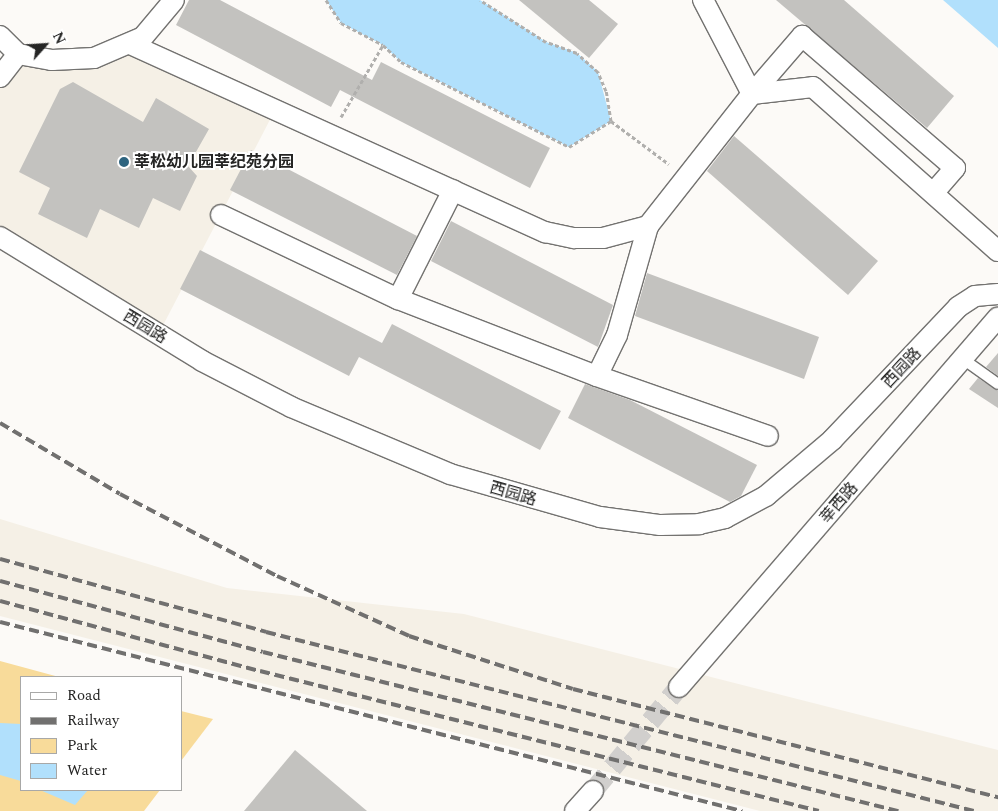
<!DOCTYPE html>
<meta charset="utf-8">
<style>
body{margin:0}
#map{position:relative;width:998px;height:811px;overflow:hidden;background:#fcfaf7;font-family:Spectral,"Noto Sans SC",serif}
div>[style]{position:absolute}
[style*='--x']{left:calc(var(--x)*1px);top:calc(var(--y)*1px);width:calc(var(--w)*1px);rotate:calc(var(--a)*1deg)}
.built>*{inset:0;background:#f5f0e6}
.green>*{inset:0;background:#f8db9a}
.water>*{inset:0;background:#b1e0fc}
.building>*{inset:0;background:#c3c2bf}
.minor-tunnel>*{height:20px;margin-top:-10px;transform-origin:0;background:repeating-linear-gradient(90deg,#d1cfcd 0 20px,transparent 0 30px)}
.path>*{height:3px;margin-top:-1.5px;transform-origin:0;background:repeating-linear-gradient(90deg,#b0afad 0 4px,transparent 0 6.5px)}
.roads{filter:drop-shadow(1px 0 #737270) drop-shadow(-1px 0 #737270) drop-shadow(0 1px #737270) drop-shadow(0 -1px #737270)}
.service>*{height:10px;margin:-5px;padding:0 5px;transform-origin:5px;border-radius:5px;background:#fff}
.minor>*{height:20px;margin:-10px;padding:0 10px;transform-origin:10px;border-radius:10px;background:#fff}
.rail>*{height:4px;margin-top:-2px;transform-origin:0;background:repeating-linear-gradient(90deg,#71706f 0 10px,transparent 0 15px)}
.dots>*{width:14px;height:14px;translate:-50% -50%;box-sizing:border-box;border:2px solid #fff;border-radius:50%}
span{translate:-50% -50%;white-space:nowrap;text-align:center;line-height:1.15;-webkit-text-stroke:4px #fff;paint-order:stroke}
.poi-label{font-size:16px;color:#252524;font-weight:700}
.left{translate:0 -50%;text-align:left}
.street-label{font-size:16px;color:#252524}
.legend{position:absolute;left:20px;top:676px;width:162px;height:115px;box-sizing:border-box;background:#fff;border:1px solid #a8a8a7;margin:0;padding:6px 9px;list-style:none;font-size:15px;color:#252524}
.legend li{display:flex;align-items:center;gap:10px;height:25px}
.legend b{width:25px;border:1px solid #a8a8a7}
.north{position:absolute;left:20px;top:20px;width:50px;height:50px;-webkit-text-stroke:4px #fff;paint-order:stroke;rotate:64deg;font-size:14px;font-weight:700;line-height:20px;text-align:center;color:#252524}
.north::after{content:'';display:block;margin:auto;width:18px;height:22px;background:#252524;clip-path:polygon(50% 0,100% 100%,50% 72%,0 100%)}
</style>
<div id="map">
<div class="built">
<i style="clip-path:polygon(130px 44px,275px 110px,158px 335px,0 237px,0 77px,18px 54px,52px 60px)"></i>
<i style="clip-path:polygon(0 519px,227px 588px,464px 614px,998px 750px,998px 811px,760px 811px,0 616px)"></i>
</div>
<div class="green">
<i style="clip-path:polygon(0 661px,59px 677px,21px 677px,21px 790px,160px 790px,144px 811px,0 811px)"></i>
<i style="clip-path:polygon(181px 711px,213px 719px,181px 761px)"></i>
</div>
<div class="water">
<i style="clip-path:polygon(326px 0,480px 0,546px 42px,577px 53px,598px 72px,611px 121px,569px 147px,401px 62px,383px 45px,341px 23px)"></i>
<i style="clip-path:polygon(943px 0,998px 0,998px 48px)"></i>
<i style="clip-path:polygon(0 723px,21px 724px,21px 781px,0 775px)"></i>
<i style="clip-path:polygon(40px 790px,88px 790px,75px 805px)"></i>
</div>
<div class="building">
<i style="clip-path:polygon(189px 0,220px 0,372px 80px,381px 62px,550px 148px,530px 188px,340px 90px,331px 107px,176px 25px)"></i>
<i style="clip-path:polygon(519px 0,589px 0,618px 24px,589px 58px)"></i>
<i style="clip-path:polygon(776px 0,844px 0,954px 96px,927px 128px)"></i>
<i style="clip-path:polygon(73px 82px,143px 122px,156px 98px,209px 129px,188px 166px,197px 176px,180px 211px,153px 198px,139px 228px,100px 209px,87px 238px,38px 214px,50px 188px,19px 172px,60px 89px)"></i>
<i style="clip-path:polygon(734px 136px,878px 261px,848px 295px,707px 171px)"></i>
<i style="clip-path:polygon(251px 150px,417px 236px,397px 275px,230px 190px)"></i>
<i style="clip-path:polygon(451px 221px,613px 305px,598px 347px,431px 261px)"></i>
<i style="clip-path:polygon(200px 250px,382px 343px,392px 324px,561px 411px,540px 450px,359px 357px,349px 376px,180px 289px)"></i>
<i style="clip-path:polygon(647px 273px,819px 337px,804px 379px,635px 316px)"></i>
<i style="clip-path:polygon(998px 353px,998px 376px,986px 367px)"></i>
<i style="clip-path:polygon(978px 378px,998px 391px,998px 408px,969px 389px)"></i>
<i style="clip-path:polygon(585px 384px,630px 400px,757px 465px,741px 496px,730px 502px,568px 418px)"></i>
<i style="clip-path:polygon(295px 750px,367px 811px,244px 811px)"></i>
</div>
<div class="minor-tunnel">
<i style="--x:593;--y:791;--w:135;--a:-50.4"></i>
</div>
<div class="path">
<i style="--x:326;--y:0;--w:27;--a:57"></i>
<i style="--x:341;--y:23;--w:47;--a:27.6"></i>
<i style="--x:383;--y:45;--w:25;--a:43"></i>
<i style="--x:401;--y:62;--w:188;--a:26.8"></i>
<i style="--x:569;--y:147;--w:49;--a:-31.8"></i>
<i style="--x:611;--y:121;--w:30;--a:-99"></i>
<i style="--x:606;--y:91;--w:21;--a:-113"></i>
<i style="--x:598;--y:72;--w:28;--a:-138"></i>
<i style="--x:577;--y:53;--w:33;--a:-160"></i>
<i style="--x:546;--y:42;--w:78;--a:-147.5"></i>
<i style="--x:341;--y:117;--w:83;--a:-59.7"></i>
<i style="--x:611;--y:121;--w:72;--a:36.6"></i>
</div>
<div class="roads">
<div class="service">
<i style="--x:963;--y:359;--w:43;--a:35.5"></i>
</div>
<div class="minor">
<i style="--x:0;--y:36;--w:25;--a:45"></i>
<i style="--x:18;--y:54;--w:35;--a:10"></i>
<i style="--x:52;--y:60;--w:42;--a:-2.7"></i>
<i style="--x:94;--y:58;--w:53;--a:-23.2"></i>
<i style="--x:143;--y:37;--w:48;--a:-50"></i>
<i style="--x:130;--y:44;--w:456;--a:24.4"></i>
<i style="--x:545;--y:232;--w:30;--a:12"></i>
<i style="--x:574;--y:238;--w:29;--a:0"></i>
<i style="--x:603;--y:238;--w:47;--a:-14.9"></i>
<i style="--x:648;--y:226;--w:168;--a:-51.8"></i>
<i style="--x:752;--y:94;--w:106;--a:-117.5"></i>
<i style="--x:0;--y:77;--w:29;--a:-52"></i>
<i style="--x:752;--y:94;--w:77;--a:-49.2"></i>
<i style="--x:802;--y:36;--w:202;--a:40.8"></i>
<i style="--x:955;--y:168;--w:33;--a:131"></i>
<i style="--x:752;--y:94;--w:61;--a:-6.5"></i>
<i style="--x:813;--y:87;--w:247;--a:41.6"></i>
<i style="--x:221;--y:215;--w:196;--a:25.4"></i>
<i style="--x:398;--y:299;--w:213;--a:21.2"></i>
<i style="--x:597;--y:376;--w:46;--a:-64"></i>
<i style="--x:617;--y:335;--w:113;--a:-74.1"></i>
<i style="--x:0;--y:237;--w:237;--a:31.5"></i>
<i style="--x:202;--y:361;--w:100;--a:27.3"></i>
<i style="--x:291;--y:407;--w:173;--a:22.8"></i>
<i style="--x:450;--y:474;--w:156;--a:16"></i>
<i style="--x:600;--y:517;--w:61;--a:7.6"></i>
<i style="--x:660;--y:525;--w:39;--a:-1"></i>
<i style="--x:699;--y:524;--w:27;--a:-13"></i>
<i style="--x:725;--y:518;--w:47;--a:-28.2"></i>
<i style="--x:766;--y:496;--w:87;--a:-40.3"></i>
<i style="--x:832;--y:440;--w:183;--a:-46.5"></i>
<i style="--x:958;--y:307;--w:20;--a:-33"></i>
<i style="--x:975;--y:296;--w:23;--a:-5"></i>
<i style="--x:398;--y:299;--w:122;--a:-63.2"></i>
<i style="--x:597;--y:376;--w:181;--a:19.3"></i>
<i style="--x:679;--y:687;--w:488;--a:-49.2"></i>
<i style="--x:575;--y:811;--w:27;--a:-48"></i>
</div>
</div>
<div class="rail">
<i style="--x:0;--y:423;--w:139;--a:30.6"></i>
<i style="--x:120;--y:494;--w:177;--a:27.6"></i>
<i style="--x:277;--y:576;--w:145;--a:24.4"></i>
<i style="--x:409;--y:636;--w:172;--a:17.9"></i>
<i style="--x:573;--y:689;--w:439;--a:14.3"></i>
<i style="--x:0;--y:559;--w:276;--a:15.3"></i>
<i style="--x:266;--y:632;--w:730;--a:14.19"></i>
<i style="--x:0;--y:581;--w:272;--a:15.1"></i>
<i style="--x:263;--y:652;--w:655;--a:14.06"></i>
<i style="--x:0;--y:601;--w:269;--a:15.1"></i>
<i style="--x:260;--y:671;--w:576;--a:14.06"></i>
<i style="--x:0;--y:622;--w:766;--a:14.29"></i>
</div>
<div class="dots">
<i style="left:124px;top:162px;background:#2e647f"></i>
</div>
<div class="poi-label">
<span class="left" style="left:134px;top:162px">莘松幼儿园莘纪苑分园</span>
</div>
<div class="street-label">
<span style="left:145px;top:327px;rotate:31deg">西园路</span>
<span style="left:902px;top:368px;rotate:-47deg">西园路</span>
<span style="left:513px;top:494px;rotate:16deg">西园路</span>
<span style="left:839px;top:503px;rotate:-49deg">莘西路</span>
</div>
<ul class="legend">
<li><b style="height:6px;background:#fff"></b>Road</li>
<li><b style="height:6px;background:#71706f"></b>Railway</li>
<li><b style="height:14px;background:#f8db9a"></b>Park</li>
<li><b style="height:14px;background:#b1e0fc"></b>Water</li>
</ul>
<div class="north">N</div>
</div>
